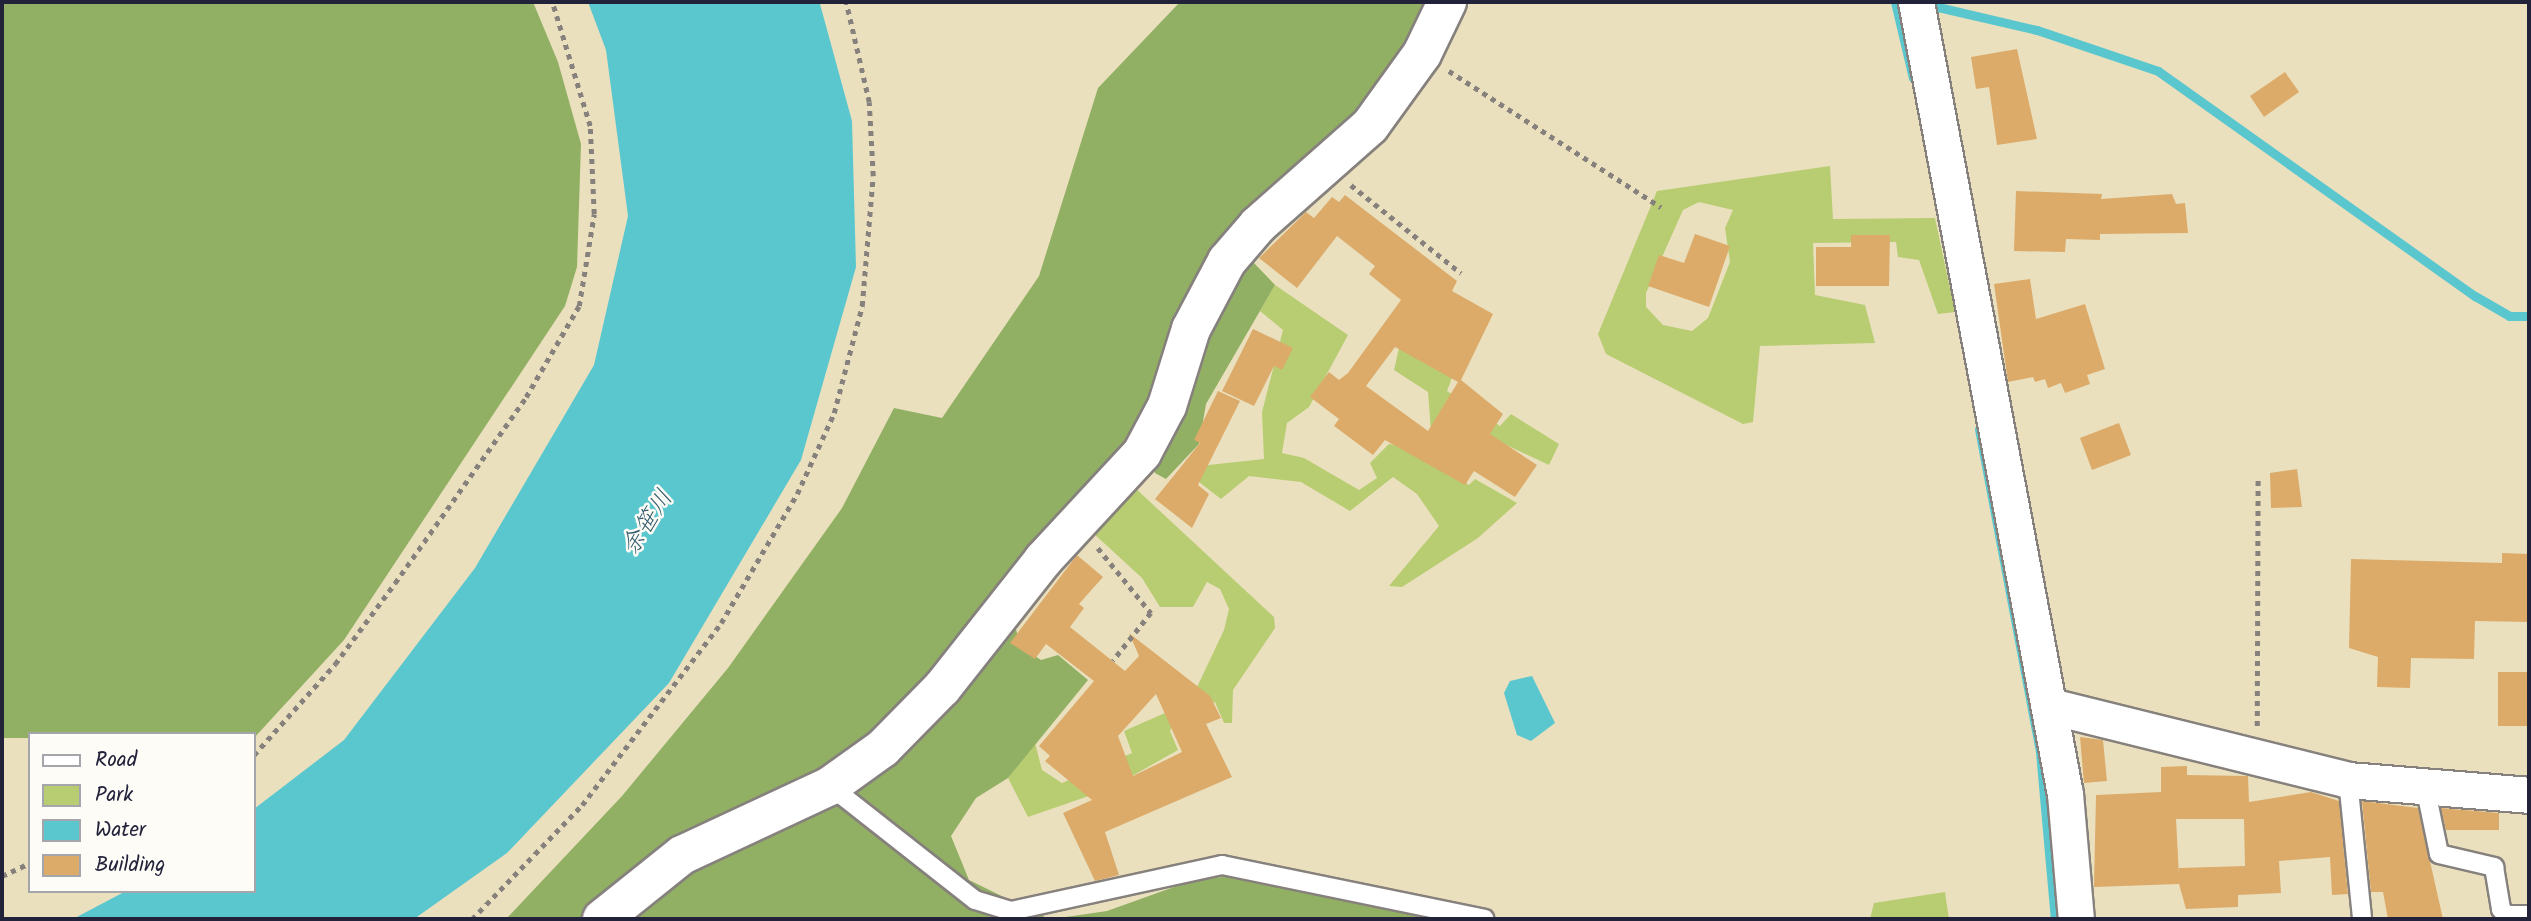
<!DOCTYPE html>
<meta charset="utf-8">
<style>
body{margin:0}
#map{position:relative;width:2531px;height:921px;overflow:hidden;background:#eae0be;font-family:Kalam,"Klee One",sans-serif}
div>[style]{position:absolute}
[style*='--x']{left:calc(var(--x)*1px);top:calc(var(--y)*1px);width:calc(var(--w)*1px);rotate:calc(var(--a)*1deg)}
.green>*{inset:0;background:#b8cd72}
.forest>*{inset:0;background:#92b064}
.water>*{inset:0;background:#5ac7cf}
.stream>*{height:9px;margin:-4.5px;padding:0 4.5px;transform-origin:4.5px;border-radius:4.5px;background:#5ac7cf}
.building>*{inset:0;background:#dcab6a}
.path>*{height:4.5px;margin-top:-2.25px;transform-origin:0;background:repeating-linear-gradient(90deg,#86817c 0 5px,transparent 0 10px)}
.roads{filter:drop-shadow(2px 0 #86817c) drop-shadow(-2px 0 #86817c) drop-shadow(0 2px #86817c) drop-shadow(0 -2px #86817c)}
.service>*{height:18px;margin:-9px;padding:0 9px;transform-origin:9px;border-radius:9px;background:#fff}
.minor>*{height:35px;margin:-17.5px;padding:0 17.5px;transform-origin:17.5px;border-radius:17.5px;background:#fff}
.tertiary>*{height:38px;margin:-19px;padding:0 19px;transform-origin:19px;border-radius:19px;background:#fff}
span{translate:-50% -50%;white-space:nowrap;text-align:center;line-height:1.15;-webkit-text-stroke:5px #fdfcf7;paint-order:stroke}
.water-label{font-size:24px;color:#365c6f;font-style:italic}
.frame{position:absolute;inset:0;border:4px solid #22223b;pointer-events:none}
.legend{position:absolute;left:28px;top:732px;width:228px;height:161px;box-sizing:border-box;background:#fdfcf7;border:2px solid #a5a5ac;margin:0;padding:9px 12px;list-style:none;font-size:21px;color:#22223b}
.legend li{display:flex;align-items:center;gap:14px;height:35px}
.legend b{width:35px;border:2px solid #a5a5ac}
</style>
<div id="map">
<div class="green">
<i style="clip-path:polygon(evenodd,1830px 166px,1833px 219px,1935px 218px,1955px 312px,1938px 314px,1919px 260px,1898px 257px,1896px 242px,1813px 243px,1815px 295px,1865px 305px,1875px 343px,1760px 346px,1753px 422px,1743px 424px,1606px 354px,1598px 334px,1657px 191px,1830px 166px,1699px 202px,1733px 210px,1725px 228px,1730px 262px,1708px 318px,1692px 331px,1663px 325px,1646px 307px,1646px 293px,1683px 210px,1699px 202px)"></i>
<i style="clip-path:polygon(1275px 285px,1348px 335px,1309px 407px,1287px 423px,1282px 453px,1304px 458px,1359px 490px,1377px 478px,1370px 463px,1389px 444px,1422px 450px,1431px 431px,1428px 392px,1394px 370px,1399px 348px,1453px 375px,1447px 391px,1500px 426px,1511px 414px,1559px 444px,1549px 465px,1487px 436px,1437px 463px,1469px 485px,1475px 479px,1517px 503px,1478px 538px,1402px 587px,1389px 586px,1439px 526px,1417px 494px,1393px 477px,1350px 511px,1301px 482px,1249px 476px,1221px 499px,1181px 468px,1264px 459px,1262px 412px,1283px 330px,1260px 311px)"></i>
<i style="clip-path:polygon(1133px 486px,1274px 617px,1275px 628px,1233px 690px,1232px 723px,1224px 723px,1215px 702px,1174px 723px,1170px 731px,1178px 750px,1109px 789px,1028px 817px,1008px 778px,1035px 743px,1042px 770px,1062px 783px,1132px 753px,1124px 731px,1190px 702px,1224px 630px,1229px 609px,1220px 589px,1207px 582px,1193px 607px,1160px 607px,1142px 578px,1092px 532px)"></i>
<i style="clip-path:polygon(1945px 892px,1949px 919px,1870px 919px,1874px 903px)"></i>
</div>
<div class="forest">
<i style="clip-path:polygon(2px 2px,533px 2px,558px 62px,581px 144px,577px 267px,565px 306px,344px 640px,254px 738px,2px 738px)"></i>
<i style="clip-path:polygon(1180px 2px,1435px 2px,1398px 72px,1231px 239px,1275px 285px,1206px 404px,1199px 444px,1166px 479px,1155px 473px,1153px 460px,1006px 594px,1021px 647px,1041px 660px,1058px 655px,1088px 680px,1008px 778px,976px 798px,951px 836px,969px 880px,1049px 919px,506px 919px,622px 796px,728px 668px,842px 508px,894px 408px,942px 418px,1039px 276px,1098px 88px)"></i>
<i style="clip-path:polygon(1251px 876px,1448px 919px,1052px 919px,1107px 911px,1199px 878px)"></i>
</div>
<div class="water">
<i style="clip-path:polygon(588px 2px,820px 4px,852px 121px,856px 267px,801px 460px,669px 683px,507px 853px,414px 919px,73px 919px,126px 891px,254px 891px,254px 809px,344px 740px,475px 568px,594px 365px,628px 216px,606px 50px)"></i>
<i style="clip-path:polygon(1532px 676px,1555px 723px,1531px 741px,1517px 735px,1504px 693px,1510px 681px)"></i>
</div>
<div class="stream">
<i style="--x:1895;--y:2;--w:78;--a:76.7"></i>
<i style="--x:1925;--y:4;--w:115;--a:13.1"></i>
<i style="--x:2037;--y:30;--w:128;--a:18.7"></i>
<i style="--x:2158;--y:71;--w:389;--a:35.4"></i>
<i style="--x:2475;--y:296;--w:39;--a:30"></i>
<i style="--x:2509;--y:316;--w:20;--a:0"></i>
<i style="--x:1979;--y:429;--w:329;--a:79.3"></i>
<i style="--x:2040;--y:752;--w:168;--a:84.9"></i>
</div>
<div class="building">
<i style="clip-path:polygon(2017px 49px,2037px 139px,1997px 145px,1989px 87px,1976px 89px,1971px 57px)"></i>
<i style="clip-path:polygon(2285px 72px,2299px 92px,2264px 117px,2250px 96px)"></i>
<i style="clip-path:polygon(2016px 191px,2102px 194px,2101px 199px,2172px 194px,2176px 204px,2185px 203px,2188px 233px,2100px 234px,2100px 240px,2066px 239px,2065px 252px,2014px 251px)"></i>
<i style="clip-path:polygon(evenodd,1345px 195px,1457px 281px,1452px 291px,1493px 314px,1461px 380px,1503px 414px,1490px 434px,1537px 465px,1515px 497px,1474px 471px,1465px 485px,1385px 440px,1373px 455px,1334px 426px,1339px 419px,1310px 397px,1329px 372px,1339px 380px,1348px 373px,1401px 300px,1369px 274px,1375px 266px,1337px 236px,1297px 288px,1259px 258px,1306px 212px,1314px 218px,1332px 197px,1339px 202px,1345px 195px,1395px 347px,1458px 382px,1428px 431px,1366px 386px,1395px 347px)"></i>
<i style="clip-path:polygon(1695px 234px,1730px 246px,1709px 307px,1648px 286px,1659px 255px,1684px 263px)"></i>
<i style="clip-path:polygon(1851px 235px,1890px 235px,1889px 286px,1816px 286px,1816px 247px,1851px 247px)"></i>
<i style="clip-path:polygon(2030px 279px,2036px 319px,2085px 304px,2105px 369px,2087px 375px,2090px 384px,2065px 393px,2061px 383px,2048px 388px,2045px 379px,2035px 382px,2033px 377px,2008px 382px,1994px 284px)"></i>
<i style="clip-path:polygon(1253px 329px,1293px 348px,1282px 370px,1274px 366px,1254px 406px,1222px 391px)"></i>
<i style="clip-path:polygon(1218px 391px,1240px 401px,1198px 485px,1209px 494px,1192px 528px,1155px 499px,1200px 443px,1194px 440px)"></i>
<i style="clip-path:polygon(2119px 423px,2131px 455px,2092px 470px,2080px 438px)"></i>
<i style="clip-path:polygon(2297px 469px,2302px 507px,2271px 508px,2270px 473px)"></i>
<i style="clip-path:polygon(2502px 553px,2529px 554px,2529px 622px,2475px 621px,2474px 659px,2411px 658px,2410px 688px,2377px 687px,2378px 657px,2349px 648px,2351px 559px,2502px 563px)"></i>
<i style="clip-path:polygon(evenodd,1077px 555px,1103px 577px,1079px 604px,1084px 608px,1070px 627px,1125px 671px,1139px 656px,1129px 633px,1210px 696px,1221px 718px,1206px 724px,1232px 777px,1105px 832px,1119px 875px,1095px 881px,1063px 813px,1092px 800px,1045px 761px,1050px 756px,1039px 746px,1094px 681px,1046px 644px,1035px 659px,1010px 643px,1077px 555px,1156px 694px,1182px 752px,1133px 776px,1118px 736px,1156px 694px)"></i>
<i style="clip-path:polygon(2498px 672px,2529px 672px,2529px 726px,2498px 726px)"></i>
<i style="clip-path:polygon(2080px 737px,2103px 740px,2107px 781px,2084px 783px)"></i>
<i style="clip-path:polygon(evenodd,2187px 766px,2187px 775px,2248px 776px,2249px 802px,2311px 792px,2339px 801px,2348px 894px,2332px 895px,2330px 857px,2279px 861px,2281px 893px,2238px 895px,2238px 907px,2186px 909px,2179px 884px,2094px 887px,2096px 795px,2161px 792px,2161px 767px,2187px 766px,2176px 819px,2244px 819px,2245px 866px,2179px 868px,2179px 875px,2176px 819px)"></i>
<i style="clip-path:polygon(2362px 801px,2418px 808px,2443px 919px,2388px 919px,2383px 892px,2371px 892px)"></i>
<i style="clip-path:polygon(2441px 808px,2499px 813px,2499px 830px,2446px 830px)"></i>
</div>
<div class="path">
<i style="--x:1449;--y:71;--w:252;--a:32.7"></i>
<i style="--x:1351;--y:185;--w:141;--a:38.7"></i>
<i style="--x:1098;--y:548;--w:84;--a:50.8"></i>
<i style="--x:1151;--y:613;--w:61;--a:128.4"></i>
<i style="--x:2257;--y:726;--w:248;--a:-89.8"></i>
<i style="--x:254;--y:755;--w:122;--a:-48.3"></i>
<i style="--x:335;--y:664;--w:101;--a:-53.5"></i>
<i style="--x:395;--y:583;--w:228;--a:-54.8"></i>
<i style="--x:526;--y:397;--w:105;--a:-59.8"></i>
<i style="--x:579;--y:306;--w:93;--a:-80.7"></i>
<i style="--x:594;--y:214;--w:88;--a:-92.6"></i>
<i style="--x:590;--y:126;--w:130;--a:-107"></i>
<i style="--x:2;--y:876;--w:31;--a:-25"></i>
<i style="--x:472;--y:919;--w:158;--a:-46"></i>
<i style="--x:582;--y:805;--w:229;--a:-52.6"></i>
<i style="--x:721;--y:623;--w:150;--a:-59.5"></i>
<i style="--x:797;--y:494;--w:89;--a:-65.4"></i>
<i style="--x:834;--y:413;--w:111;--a:-75.3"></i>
<i style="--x:862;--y:306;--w:130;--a:-85.2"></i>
<i style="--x:873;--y:176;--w:74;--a:-93.1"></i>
<i style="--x:869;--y:102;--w:103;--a:-103"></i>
</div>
<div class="roads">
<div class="service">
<i style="--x:2348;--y:780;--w:140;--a:84.2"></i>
<i style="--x:830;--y:786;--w:184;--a:38.2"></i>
<i style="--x:975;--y:900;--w:38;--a:17"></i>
<i style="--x:1011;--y:911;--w:216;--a:-12.3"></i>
<i style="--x:1222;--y:865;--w:268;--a:11.6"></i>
<i style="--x:2426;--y:791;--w:64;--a:78.3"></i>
<i style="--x:2439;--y:854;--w:57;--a:13.3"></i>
<i style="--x:2494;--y:867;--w:43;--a:80.5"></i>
<i style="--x:2501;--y:909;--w:8;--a:50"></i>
<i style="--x:2506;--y:915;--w:23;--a:0"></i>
</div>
<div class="minor">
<i style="--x:1916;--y:2;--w:806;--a:79.35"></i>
<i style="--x:2065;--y:794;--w:125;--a:85"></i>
<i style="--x:2050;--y:706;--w:307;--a:13.9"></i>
<i style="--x:2348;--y:780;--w:182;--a:4.7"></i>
</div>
<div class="tertiary">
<i style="--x:602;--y:919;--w:102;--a:-38.7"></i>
<i style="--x:682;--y:855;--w:163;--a:-25"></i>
<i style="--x:830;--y:786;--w:65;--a:-35.6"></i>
<i style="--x:883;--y:748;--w:84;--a:-45.5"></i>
<i style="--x:942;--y:688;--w:163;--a:-51.7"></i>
<i style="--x:1043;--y:560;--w:146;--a:-47.2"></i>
<i style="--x:1142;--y:453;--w:53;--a:-62"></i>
<i style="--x:1167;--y:406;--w:81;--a:-72.7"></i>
<i style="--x:1191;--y:329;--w:77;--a:-62.1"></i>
<i style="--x:1227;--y:261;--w:48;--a:-49.3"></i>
<i style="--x:1258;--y:225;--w:149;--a:-41.5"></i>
<i style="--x:1370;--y:126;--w:89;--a:-54.2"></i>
<i style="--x:1422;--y:54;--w:58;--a:-64.3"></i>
</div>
</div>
<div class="water-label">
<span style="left:648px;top:523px;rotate:-57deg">余笹川</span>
</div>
<div class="frame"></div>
<ul class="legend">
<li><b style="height:9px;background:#fff"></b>Road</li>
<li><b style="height:19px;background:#b8cd72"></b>Park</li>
<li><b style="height:19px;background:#5ac7cf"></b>Water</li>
<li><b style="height:19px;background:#dcab6a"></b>Building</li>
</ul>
</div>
